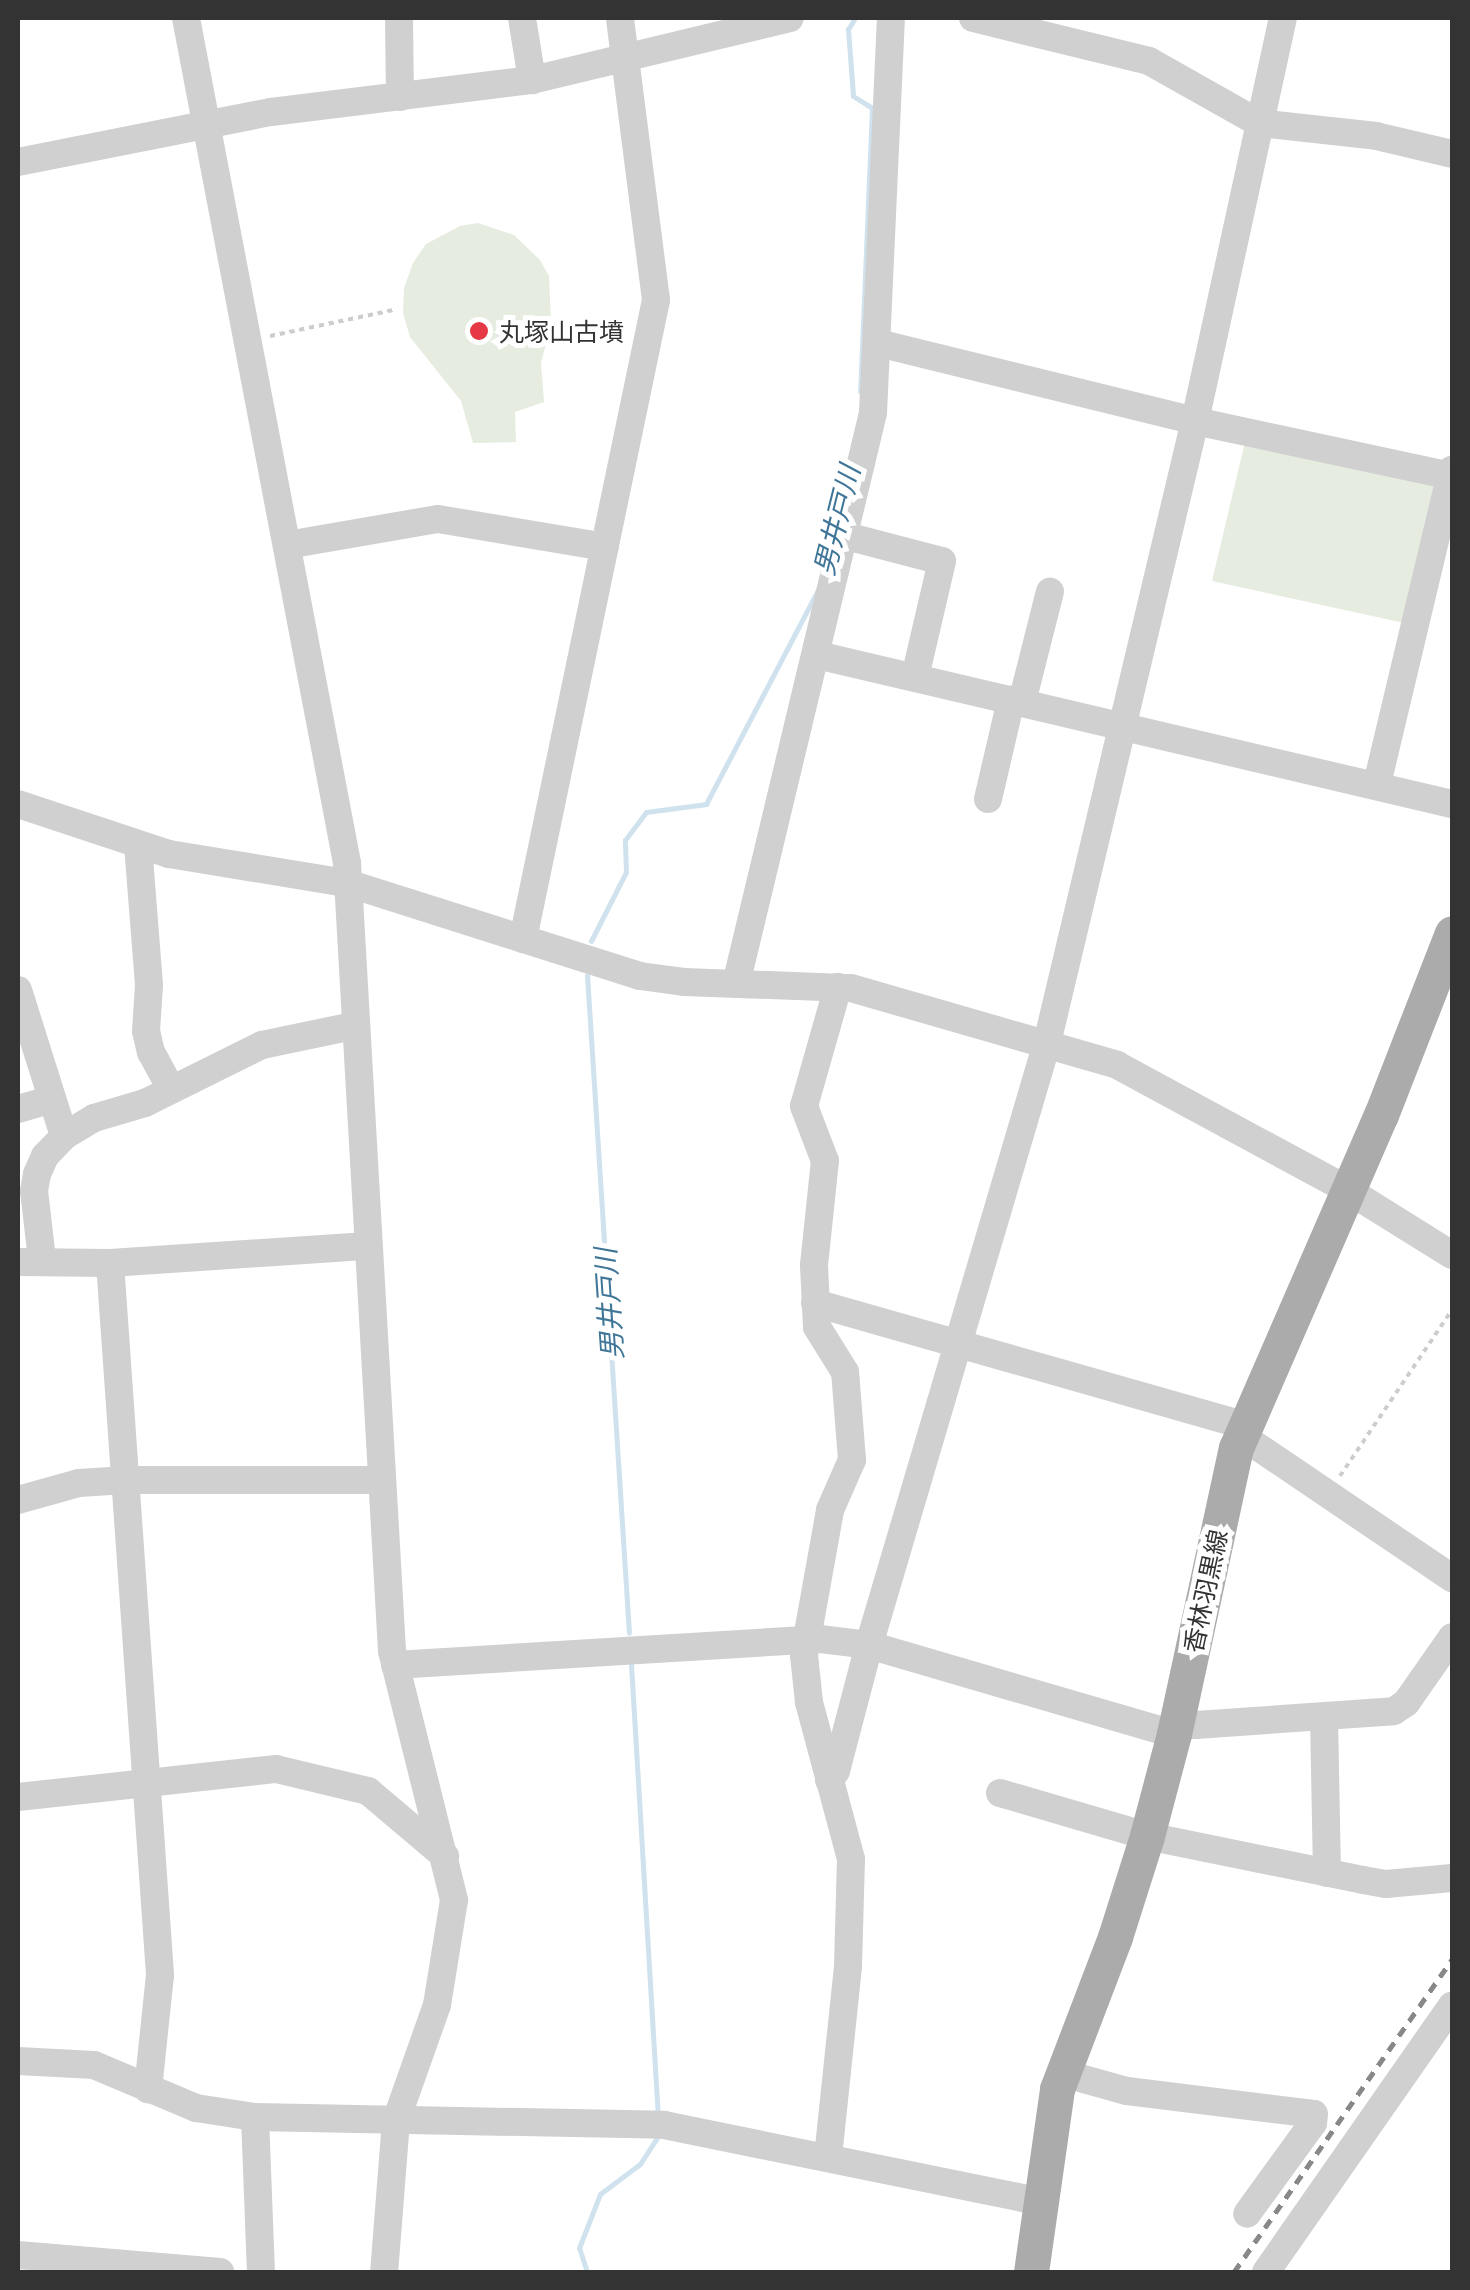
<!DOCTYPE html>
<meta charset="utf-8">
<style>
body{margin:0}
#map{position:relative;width:1470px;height:2290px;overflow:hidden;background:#fff;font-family:"Open Sans","Noto Sans JP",sans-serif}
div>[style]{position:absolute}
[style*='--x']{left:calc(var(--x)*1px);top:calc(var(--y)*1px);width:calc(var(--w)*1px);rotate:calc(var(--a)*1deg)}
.green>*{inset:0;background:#e6ecdf}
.stream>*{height:5px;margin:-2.5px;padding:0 2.5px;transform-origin:2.5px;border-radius:2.5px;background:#cfe2ee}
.path>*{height:4px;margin-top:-2px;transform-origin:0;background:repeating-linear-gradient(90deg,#cdcdcd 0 5px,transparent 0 10px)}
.minor>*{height:28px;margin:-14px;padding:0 14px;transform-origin:14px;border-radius:14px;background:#d0d0d0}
.major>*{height:35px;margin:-17.5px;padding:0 17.5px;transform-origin:17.5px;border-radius:17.5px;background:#ababab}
.rail>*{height:5px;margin-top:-2.5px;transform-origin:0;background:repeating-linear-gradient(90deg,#888 0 10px,transparent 0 18px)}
.dots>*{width:28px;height:28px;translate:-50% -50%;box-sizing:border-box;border:5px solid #fff;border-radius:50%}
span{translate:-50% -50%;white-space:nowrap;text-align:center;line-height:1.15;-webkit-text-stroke:10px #fff;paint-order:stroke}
.poi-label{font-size:25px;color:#333}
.left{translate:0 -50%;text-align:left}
.street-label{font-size:25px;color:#333}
.water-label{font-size:28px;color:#3f7597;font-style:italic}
.frame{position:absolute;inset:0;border:20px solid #333;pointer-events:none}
</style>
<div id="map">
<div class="green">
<i style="clip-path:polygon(478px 223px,514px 235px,540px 260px,549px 276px,551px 324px,541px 363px,544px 402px,515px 412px,516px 442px,473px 443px,461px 401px,410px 337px,403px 313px,404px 288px,413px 263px,426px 244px,460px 226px)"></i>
<i style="clip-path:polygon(1245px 442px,1440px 487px,1409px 624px,1212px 581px)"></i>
</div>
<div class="stream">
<i style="--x:855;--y:18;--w:13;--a:122"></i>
<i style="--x:848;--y:29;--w:67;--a:85.7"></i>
<i style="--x:853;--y:96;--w:22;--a:32"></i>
<i style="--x:872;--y:108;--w:284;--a:92.4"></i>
<i style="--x:591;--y:941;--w:77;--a:-63.1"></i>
<i style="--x:626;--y:872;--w:32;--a:-92"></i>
<i style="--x:625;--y:840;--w:35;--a:-53"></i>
<i style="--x:646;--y:812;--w:61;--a:-7.6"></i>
<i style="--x:706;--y:804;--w:244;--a:-62.4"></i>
<i style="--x:587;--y:975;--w:659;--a:86.35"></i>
<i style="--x:631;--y:1664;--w:450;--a:86.6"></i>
<i style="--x:587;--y:2272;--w:25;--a:-108"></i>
<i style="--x:579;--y:2248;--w:58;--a:-68.7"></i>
<i style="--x:600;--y:2194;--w:50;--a:-36.9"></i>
<i style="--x:640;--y:2164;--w:35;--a:-57"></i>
</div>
<div class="path">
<i style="--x:270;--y:336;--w:126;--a:-11.9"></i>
<i style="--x:1340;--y:1476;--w:200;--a:-56"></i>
</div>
<div class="minor">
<i style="--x:186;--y:18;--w:860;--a:79.21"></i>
<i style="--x:347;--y:863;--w:789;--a:86.73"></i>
<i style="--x:392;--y:1651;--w:257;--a:76"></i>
<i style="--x:454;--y:1900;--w:106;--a:99.2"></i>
<i style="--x:437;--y:2005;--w:123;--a:109.5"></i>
<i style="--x:396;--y:2121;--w:151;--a:94.5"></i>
<i style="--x:399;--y:18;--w:79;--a:89.3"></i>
<i style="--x:522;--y:18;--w:63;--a:80.8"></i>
<i style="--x:973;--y:18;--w:181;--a:13.7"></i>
<i style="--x:1149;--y:61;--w:126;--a:29.4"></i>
<i style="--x:1259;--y:123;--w:118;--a:6.3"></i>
<i style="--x:1376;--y:136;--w:78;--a:13.3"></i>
<i style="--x:18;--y:162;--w:258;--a:-11.2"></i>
<i style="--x:271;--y:112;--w:263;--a:-7"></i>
<i style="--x:532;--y:80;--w:265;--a:-13.5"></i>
<i style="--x:878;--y:343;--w:326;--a:13.8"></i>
<i style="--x:1195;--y:421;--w:263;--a:12.1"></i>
<i style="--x:846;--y:536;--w:99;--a:14.6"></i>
<i style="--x:942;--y:561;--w:119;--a:103.1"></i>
<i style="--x:287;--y:545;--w:153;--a:-9.8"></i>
<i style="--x:438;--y:519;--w:169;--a:9.5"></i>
<i style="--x:817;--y:655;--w:652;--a:13.21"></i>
<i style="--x:1022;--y:702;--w:114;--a:-75.8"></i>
<i style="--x:1377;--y:784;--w:323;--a:-76.6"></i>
<i style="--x:988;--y:799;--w:102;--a:-76.9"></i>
<i style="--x:18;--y:804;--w:159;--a:18.3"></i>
<i style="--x:169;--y:854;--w:180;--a:9.3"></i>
<i style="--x:347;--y:883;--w:307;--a:17.6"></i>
<i style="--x:640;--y:976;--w:44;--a:7.8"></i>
<i style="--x:684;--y:982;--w:167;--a:2.1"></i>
<i style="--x:851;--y:988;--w:277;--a:16.1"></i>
<i style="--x:1117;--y:1065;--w:260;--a:28.4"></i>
<i style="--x:1346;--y:1189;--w:125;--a:31.9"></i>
<i style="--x:138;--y:845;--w:140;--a:85.5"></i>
<i style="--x:149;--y:985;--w:46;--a:93.7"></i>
<i style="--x:146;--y:1031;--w:22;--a:77"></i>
<i style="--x:151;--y:1052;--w:42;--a:61.6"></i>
<i style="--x:523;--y:939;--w:653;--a:-78.24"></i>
<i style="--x:656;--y:300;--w:284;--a:-97.3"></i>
<i style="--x:736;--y:984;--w:587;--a:-76.51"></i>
<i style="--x:873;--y:413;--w:395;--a:-87.4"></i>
<i style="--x:18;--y:990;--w:153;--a:72.5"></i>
<i style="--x:18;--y:1109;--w:33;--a:-16"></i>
<i style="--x:42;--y:1259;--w:68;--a:-96.7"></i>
<i style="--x:34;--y:1191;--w:17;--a:-80"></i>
<i style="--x:37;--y:1174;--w:20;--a:-66"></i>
<i style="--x:45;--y:1156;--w:28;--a:-46"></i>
<i style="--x:64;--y:1136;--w:35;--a:-31"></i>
<i style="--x:94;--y:1118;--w:53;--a:-16.4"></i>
<i style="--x:145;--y:1103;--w:131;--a:-26.4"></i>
<i style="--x:262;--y:1045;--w:93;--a:-11.8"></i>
<i style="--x:18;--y:1262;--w:92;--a:0.6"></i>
<i style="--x:110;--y:1263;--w:258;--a:-3.8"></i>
<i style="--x:110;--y:1263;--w:714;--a:85.98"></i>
<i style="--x:160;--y:1975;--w:115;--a:96"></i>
<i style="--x:815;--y:1303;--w:448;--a:15.9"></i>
<i style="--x:1242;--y:1436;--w:254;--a:34.1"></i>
<i style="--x:18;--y:1500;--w:63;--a:-15.6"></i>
<i style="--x:79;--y:1483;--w:47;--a:-3.7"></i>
<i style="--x:126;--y:1480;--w:256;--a:0"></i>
<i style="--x:395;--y:1665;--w:426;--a:-3.5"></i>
<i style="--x:820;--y:1639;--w:49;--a:7"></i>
<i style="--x:869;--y:1645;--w:318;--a:16.3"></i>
<i style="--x:1324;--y:1717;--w:156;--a:88.9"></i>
<i style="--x:1177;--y:1721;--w:19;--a:12"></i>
<i style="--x:1196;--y:1725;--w:198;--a:-4"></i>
<i style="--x:1394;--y:1711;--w:14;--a:-34"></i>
<i style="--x:1406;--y:1703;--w:80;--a:-55.1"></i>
<i style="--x:829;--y:1780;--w:11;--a:-52"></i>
<i style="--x:836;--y:1771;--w:130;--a:-75.3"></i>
<i style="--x:869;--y:1645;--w:628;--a:-73.53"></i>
<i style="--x:1047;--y:1043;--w:639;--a:-76.62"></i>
<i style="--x:1195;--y:421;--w:412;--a:-77.7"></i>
<i style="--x:1000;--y:1793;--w:153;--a:16.3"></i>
<i style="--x:1147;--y:1836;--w:220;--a:11.5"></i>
<i style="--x:1363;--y:1880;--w:23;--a:10"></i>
<i style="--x:1386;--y:1884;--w:66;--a:-5.2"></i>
<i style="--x:18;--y:1797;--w:260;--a:-6.2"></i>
<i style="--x:276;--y:1769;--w:95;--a:13.4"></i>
<i style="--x:368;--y:1791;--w:101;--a:40.2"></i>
<i style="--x:18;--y:2061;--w:76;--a:3"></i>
<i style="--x:94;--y:2065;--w:111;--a:22.9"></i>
<i style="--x:196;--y:2108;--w:60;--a:8.7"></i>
<i style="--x:255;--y:2117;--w:409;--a:1.1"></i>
<i style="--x:664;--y:2125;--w:382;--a:11.5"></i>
<i style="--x:1062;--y:2073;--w:67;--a:15.5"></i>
<i style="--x:1127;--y:2091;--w:188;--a:7"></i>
<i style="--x:1314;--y:2114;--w:9;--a:96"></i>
<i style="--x:1313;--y:2123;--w:112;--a:126"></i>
<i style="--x:255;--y:2117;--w:155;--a:87.8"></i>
<i style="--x:828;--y:2157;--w:192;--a:-84"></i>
<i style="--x:848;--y:1966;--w:107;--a:-88.4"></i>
<i style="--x:851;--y:1859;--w:163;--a:-105"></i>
<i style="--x:809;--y:1702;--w:47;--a:-96.1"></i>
<i style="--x:804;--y:1655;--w:147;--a:-79.8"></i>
<i style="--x:830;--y:1510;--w:55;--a:-66.3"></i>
<i style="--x:852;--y:1460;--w:88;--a:-94.5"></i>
<i style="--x:845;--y:1372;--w:53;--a:-121.9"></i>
<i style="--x:817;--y:1327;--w:62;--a:-92.8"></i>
<i style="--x:814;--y:1265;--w:105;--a:-84"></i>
<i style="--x:825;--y:1161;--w:59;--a:-110.9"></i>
<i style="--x:804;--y:1106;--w:124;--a:-74.1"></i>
<i style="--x:18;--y:2255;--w:203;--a:4.8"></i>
<i style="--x:1266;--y:2272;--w:325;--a:-55.1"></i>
</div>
<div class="major">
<i style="--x:1031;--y:2272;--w:185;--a:-81.9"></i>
<i style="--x:1057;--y:2089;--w:163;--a:-69.1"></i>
<i style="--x:1115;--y:1937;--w:106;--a:-72.4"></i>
<i style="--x:1147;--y:1836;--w:106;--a:-75.2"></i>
<i style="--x:1174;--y:1734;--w:293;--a:-77.8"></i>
<i style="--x:1236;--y:1448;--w:363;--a:-66.5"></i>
<i style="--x:1381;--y:1115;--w:195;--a:-68.7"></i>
</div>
<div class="rail">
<i style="--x:1234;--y:2272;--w:381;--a:-55.1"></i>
</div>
<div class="dots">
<i style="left:479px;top:331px;background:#e63946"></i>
</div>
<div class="poi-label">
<span class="left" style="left:499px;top:331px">丸塚山古墳</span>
</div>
<div class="street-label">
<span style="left:1205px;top:1591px;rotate:-78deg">香林羽黒線</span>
</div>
<div class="water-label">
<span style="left:836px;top:520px;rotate:-76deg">男井戸川</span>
<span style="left:608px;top:1304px;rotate:-94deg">男井戸川</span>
</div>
<div class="frame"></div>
</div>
